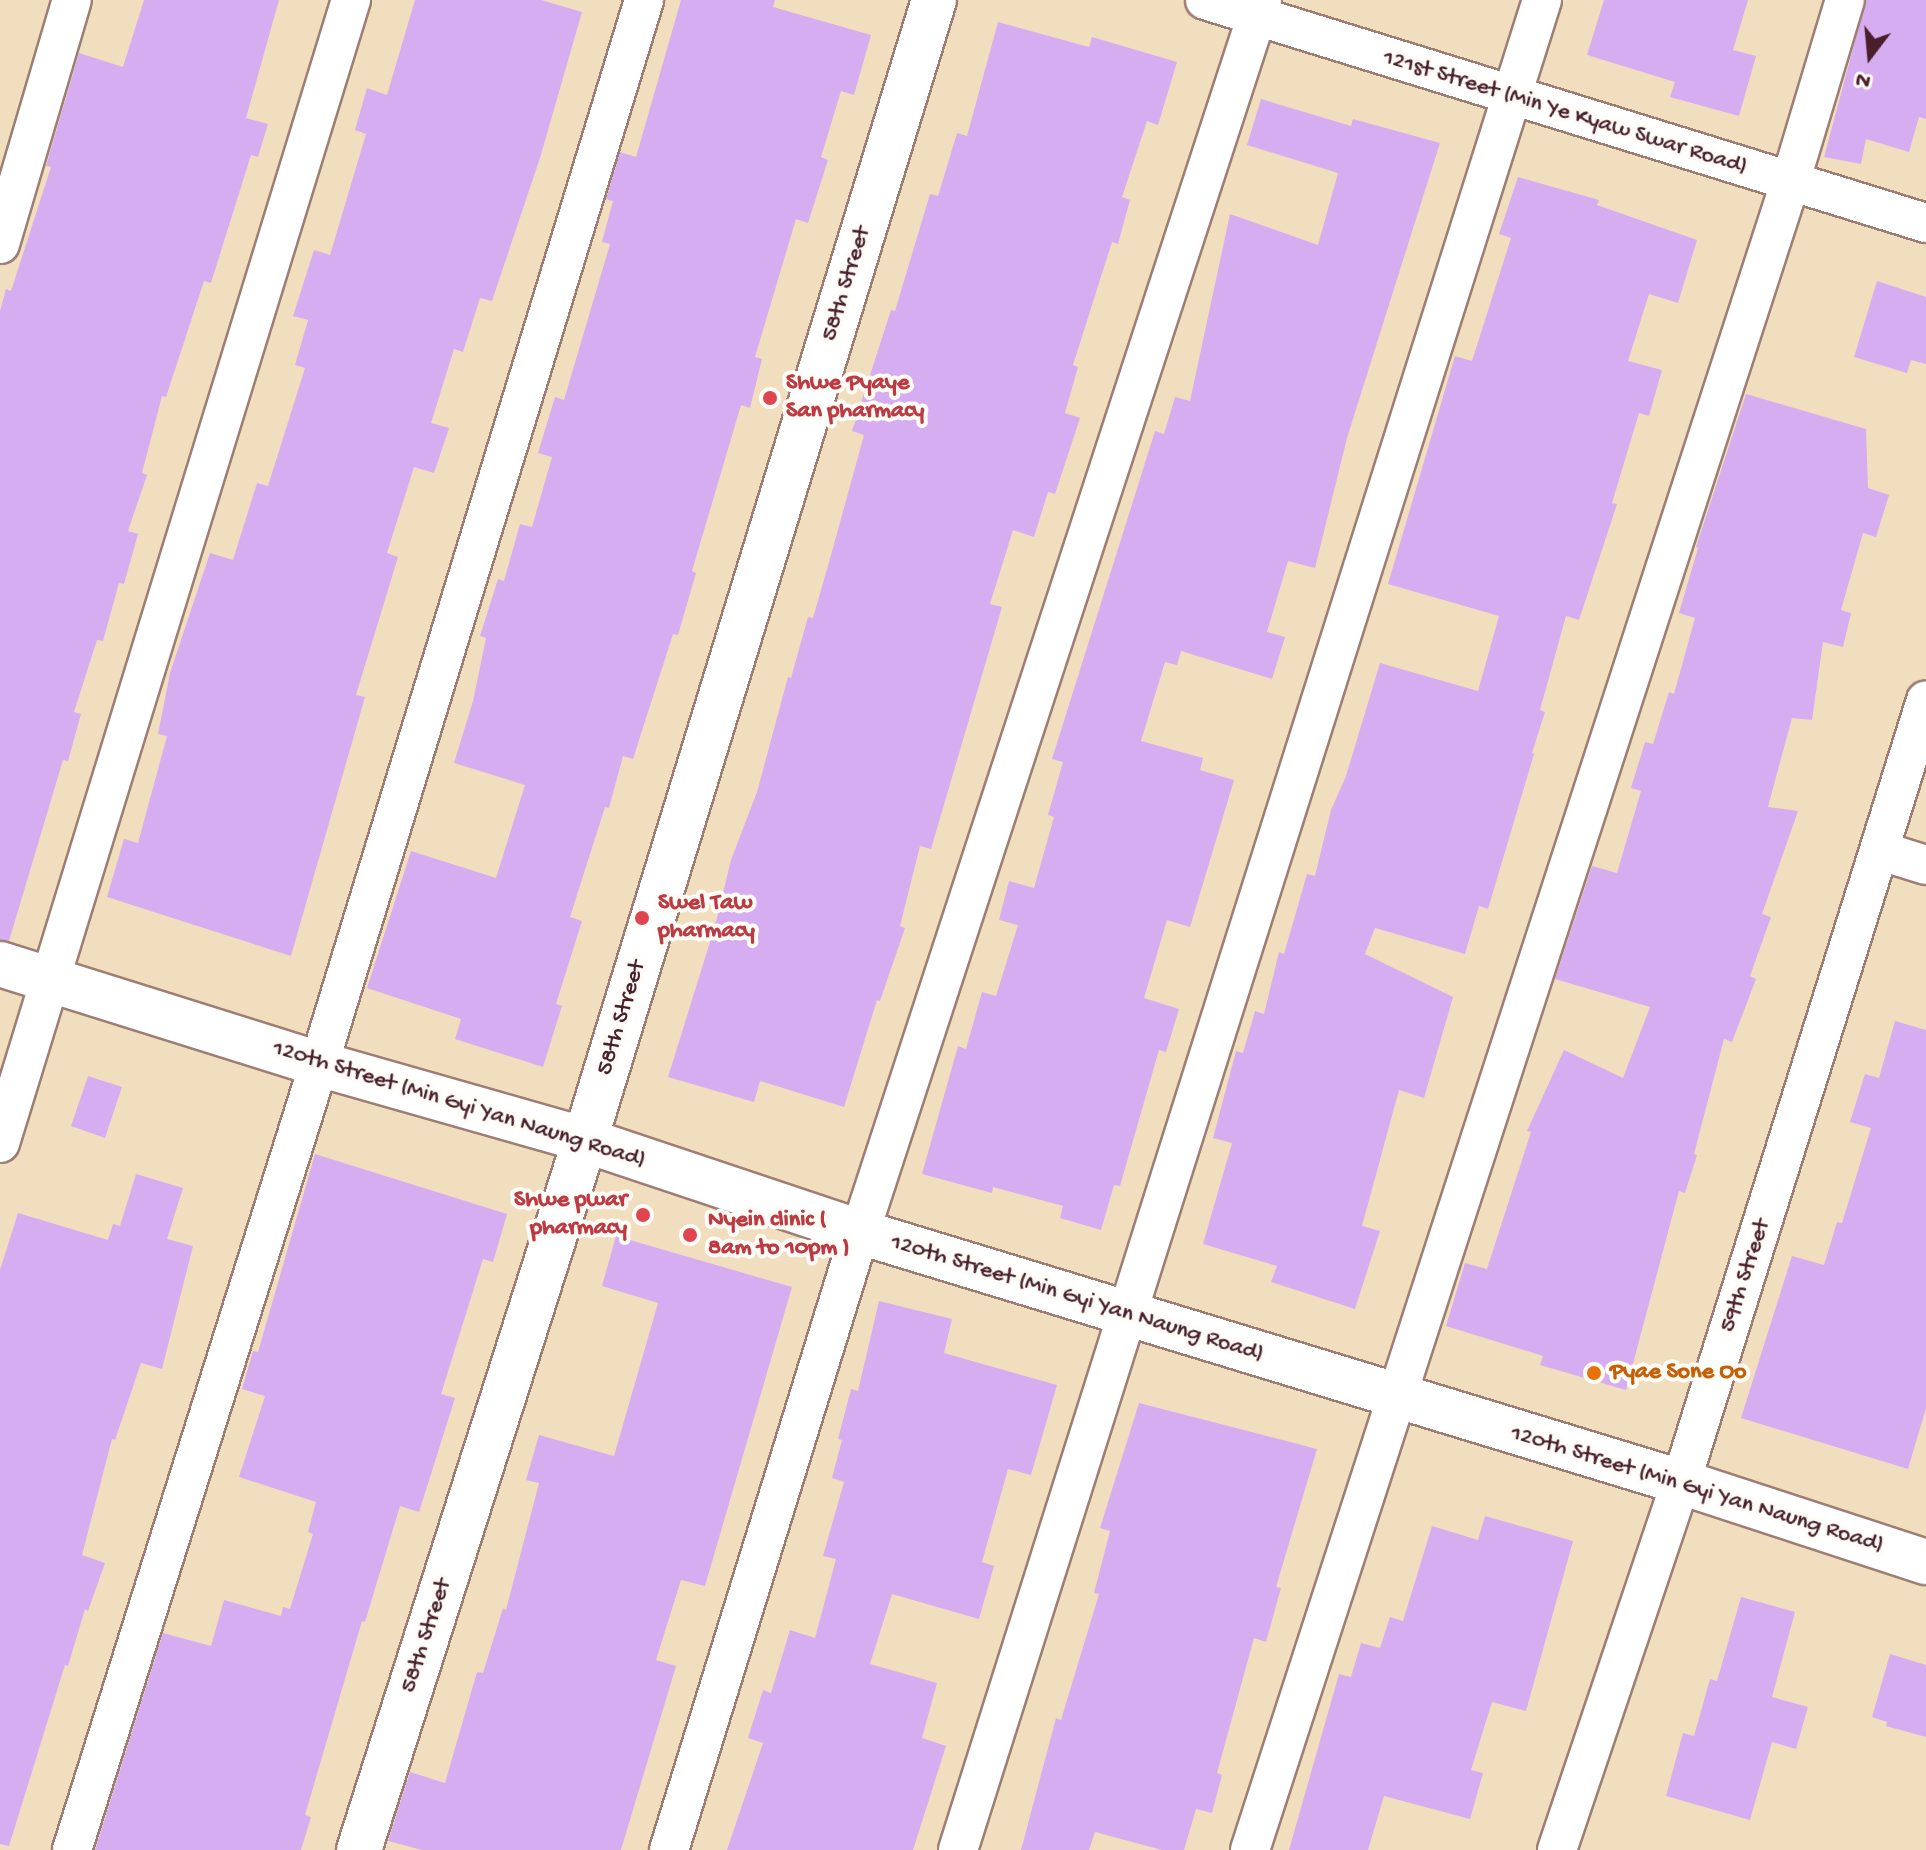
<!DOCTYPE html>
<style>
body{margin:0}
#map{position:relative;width:1926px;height:1850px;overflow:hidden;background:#f1debe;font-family:"Gochi Hand",sans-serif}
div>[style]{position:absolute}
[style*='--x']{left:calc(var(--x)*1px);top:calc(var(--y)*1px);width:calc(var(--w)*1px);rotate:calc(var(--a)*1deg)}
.building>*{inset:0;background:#d7adf2}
.roads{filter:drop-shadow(2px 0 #9e7e74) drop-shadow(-2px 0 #9e7e74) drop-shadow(0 2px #9e7e74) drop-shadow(0 -2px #9e7e74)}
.minor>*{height:38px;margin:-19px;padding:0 19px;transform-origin:19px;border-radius:19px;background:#fff}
.secondary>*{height:44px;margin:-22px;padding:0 22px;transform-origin:22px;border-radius:22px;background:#fff}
.dots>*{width:22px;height:22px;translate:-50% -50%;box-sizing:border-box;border:4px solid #fdfcf7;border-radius:50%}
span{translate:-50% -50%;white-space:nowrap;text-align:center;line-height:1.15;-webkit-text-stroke:8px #fdfcf7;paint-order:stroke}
.street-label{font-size:24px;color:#4a1f2b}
.health-label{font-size:24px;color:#be3a42;font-weight:700}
.left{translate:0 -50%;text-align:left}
.right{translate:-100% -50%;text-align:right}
.food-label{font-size:24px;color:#c56008;font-weight:700}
.north{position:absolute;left:1830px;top:16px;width:80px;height:80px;-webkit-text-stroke:6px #fdfcf7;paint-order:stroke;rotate:196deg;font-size:22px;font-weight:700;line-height:32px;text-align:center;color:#4a1f2b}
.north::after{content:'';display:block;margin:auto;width:28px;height:36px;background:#4a1f2b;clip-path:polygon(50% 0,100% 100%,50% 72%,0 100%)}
</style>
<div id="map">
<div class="building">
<i style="clip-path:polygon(144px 0,279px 0,246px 118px,268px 124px,258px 157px,251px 155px,211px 283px,204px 281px,166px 397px,162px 396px,142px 473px,147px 475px,128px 531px,138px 534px,124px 584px,119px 583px,103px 641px,97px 640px,74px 712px,81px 714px,68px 761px,63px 760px,9px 941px,0 940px,0 311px,6px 289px,11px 291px,51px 167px,46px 166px,79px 53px,123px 67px)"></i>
<i style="clip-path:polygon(415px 0,541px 0,582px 12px,540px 158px,492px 301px,480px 298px,463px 352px,454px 349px,431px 423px,449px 428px,434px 473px,414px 467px,387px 553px,398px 557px,356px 695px,365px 697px,291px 956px,107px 897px,124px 839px,138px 843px,167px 736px,158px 734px,170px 673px,210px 553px,233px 560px,257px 483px,268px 486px,305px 368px,295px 365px,308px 320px,293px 316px,314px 250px,330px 255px,366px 134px,355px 130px,367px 88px,387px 95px)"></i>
<i style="clip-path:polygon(681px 0,775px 0,773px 7px,871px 35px,854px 95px,841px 91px,821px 157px,828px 160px,808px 223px,796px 219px,755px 357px,762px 359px,750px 408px,741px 405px,692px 571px,696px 573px,678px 635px,673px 634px,633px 759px,623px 756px,609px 808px,605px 807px,570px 917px,582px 921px,556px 1004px,562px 1006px,543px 1067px,455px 1039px,461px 1019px,367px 988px,411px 851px,496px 878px,525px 785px,454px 763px,473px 701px,486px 638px,480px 636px,498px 579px,504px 581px,520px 524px,532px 527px,552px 457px,538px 453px,555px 397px,564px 400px,610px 244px,602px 242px,613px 201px,606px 199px,620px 152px,636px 157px)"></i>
<i style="clip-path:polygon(1604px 0,1748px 0,1733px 50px,1756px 56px,1739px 116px,1670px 97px,1675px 82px,1587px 55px)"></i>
<i style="clip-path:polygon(1866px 0,1926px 0,1926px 119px,1919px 117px,1909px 152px,1866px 139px,1861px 164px,1824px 157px)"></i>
<i style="clip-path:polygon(998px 22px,1089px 47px,1092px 37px,1177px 62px,1158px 125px,1147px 121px,1122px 197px,1130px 200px,1118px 244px,1112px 242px,1073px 365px,1078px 367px,1065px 413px,1080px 418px,1055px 494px,1048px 492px,1034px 537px,1013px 530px,990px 604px,1002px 607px,931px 849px,920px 846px,900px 926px,905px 928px,880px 1001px,877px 1000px,844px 1107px,760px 1081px,754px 1102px,668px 1077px,715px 926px,731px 860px,757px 792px,788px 677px,791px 678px,808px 617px,813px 618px,831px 555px,864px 435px,852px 431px,891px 310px,895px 311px,930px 194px,938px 196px,957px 133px,967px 136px)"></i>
<i style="clip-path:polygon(1261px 99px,1351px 126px,1353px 119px,1440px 143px,1347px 438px,1315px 568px,1288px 561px,1267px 632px,1285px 637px,1272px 679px,1181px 651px,1177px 665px,1165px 662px,1141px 741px,1203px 758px,1200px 770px,1234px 780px,1190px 927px,1167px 920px,1144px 998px,1179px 1009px,1166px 1052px,1159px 1050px,1120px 1186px,1114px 1185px,1101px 1230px,1060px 1218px,1063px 1206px,993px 1187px,992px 1193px,922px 1174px,958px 1046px,966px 1049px,982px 992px,996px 996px,1018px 925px,999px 920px,1009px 881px,1034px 888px,1054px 817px,1048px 815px,1063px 762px,1052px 759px,1155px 431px,1164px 434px,1175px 397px,1190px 401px,1230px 214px,1318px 245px,1338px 173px,1247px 145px)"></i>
<i style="clip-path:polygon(1518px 177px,1599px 200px,1597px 205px,1697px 240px,1678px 303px,1649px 294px,1628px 361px,1662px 370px,1649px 416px,1639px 413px,1612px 503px,1617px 504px,1579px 620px,1566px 616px,1540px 710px,1545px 712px,1532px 753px,1534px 754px,1488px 909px,1479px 906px,1465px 954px,1375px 928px,1365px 954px,1453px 997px,1424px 1098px,1399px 1090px,1362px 1226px,1380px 1231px,1355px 1309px,1271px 1282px,1277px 1266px,1203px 1244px,1232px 1143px,1213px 1138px,1236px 1051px,1243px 1053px,1255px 1011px,1264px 1014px,1279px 952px,1284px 954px,1307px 874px,1315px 876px,1331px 810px,1346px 776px,1380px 663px,1478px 691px,1499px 616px,1388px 584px,1455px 356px,1472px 361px,1511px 238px,1499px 234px)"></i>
<i style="clip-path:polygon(1877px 281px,1926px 297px,1926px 364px,1911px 360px,1907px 373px,1854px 357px)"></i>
<i style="clip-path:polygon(1746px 394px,1866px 429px,1868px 488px,1889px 495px,1876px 537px,1863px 533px,1841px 610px,1851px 613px,1843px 647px,1823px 642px,1812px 720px,1792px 718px,1768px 807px,1798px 811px,1762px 914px,1771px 917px,1750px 976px,1756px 979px,1732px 1042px,1724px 1039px,1694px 1154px,1697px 1155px,1685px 1193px,1679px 1191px,1626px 1390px,1540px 1365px,1543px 1356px,1446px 1326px,1465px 1263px,1487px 1269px,1531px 1132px,1527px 1131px,1564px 1050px,1623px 1078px,1650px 1007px,1555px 979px,1592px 866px,1617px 873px,1641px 791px,1631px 788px,1645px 742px,1653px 744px,1669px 692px,1674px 694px,1695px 618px,1679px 613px,1698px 548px,1696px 547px)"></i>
<i style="clip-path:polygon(1895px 1021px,1926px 1030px,1926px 1408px,1908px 1469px,1741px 1418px,1792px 1256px,1824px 1265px,1837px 1222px,1842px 1223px,1871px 1128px,1850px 1122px,1865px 1074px,1879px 1078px)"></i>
<i style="clip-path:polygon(88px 1076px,122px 1087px,105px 1138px,71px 1126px)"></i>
<i style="clip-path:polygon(315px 1154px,507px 1214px,493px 1262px,483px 1259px,441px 1394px,455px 1398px,419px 1512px,400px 1506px,365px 1622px,362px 1621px,305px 1815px,311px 1817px,301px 1850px,95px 1850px,163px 1633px,211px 1646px,224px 1600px,281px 1616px,283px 1607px,290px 1609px,313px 1534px,308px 1532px,316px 1502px,239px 1477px,265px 1396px,242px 1389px,253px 1351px,258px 1352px)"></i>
<i style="clip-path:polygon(136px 1174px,183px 1188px,167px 1239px,193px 1246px,162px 1369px,141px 1363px,115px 1440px,112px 1439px,82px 1555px,105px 1563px,88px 1611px,85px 1609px,68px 1666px,65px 1665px,9px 1846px,0 1844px,0 1270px,18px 1213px,108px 1240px,113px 1224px,120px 1226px)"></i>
<i style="clip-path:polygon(616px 1236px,792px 1287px,705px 1586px,681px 1580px,656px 1660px,676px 1666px,621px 1850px,422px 1850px,388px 1841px,410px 1772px,445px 1783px,477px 1672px,483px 1673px,503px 1608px,506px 1610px,539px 1483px,526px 1480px,539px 1435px,614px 1456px,658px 1303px,602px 1286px)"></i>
<i style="clip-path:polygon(879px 1301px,952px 1319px,944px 1353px,1057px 1385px,1031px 1475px,1008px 1469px,982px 1562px,994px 1566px,979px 1619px,892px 1594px,870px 1664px,937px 1683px,922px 1738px,946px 1746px,913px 1850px,727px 1850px,763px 1743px,748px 1738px,763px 1690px,771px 1693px,790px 1630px,815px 1638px,836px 1559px,823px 1556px,844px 1482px,832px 1478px,842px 1440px,838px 1439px,851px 1389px,858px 1391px)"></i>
<i style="clip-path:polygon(1139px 1403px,1317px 1449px,1276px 1587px,1281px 1588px,1266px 1642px,1254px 1638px,1217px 1773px,1222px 1775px,1212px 1813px,1196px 1809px,1184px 1850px,1162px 1850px,1095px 1832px,1089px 1850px,1021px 1850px,1056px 1718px,1061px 1720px,1099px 1594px,1094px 1593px,1110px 1531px,1100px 1528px)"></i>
<i style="clip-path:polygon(1485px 1516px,1573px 1541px,1526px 1711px,1492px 1702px,1471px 1770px,1483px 1773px,1470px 1819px,1384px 1796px,1368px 1850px,1289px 1850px,1339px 1674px,1351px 1677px,1361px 1643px,1380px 1648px,1390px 1617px,1403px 1621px,1432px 1526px,1478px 1540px)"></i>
<i style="clip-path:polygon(1741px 1597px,1795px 1612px,1772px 1697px,1808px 1707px,1796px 1749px,1772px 1742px,1750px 1820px,1666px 1796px,1683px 1733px,1694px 1736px,1710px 1679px,1717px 1681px)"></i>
<i style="clip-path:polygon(1890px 1654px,1926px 1665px,1926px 1737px,1886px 1726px,1887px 1722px,1872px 1717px)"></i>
</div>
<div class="roads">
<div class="minor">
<i style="--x:1205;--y:0;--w:755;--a:17.19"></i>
<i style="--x:0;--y:244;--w:254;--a:-73.6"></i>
<i style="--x:1881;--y:851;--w:47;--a:17.3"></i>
<i style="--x:0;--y:1143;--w:1196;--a:-72.93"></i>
<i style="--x:72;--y:1850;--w:824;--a:-72.55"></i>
<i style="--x:319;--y:1064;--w:1113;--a:-73.01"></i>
<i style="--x:669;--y:1850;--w:647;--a:-72.83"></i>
<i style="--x:860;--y:1232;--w:1296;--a:-71.93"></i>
<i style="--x:958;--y:1850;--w:1940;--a:-72.48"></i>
<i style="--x:1250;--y:1850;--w:1752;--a:-72.05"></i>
<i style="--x:1790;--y:183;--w:191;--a:-73.3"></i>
<i style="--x:1557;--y:1850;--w:388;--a:-71.4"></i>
<i style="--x:1681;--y:1482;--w:819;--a:-72.6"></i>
</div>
<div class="secondary">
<i style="--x:0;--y:964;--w:334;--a:17.4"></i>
<i style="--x:319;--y:1064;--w:277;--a:15.9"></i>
<i style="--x:585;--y:1140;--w:290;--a:18.5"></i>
<i style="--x:860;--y:1232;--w:858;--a:16.94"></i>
<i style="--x:1681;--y:1482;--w:258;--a:18.1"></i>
<i style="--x:359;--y:1850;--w:745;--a:-72.34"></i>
<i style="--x:585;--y:1140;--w:1192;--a:-72.98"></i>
</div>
</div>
<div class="dots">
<i style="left:770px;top:398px;background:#e0444e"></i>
<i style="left:642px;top:918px;background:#e0444e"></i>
<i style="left:643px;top:1215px;background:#e0444e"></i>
<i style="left:690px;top:1235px;background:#e0444e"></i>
<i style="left:1594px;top:1373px;background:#e8710a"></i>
</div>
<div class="street-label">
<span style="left:1565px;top:113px;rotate:17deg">121st Street (Min Ye Kyaw Swar Road)</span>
<span style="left:847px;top:284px;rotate:-73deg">58th Street</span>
<span style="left:622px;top:1018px;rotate:-73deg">58th Street</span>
<span style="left:459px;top:1105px;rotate:17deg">120th Street (Min Gyi Yan Naung Road)</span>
<span style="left:1746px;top:1276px;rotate:-72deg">59th Street</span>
<span style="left:1077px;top:1299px;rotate:17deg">120th Street (Min Gyi Yan Naung Road)</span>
<span style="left:1697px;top:1490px;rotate:17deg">120th Street (Min Gyi Yan Naung Road)</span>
<span style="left:427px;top:1636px;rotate:-72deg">58th Street</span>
</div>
<div class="health-label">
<span class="left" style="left:786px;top:398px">Shwe Pyaye<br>San pharmacy</span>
<span class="left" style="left:658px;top:918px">Swel Taw<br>pharmacy</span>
<span class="right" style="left:627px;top:1215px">Shwe pwar<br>pharmacy</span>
<span class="left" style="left:708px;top:1235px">Nyein clinic (<br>8am to 10pm )</span>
</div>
<div class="food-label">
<span class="left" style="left:1610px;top:1373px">Pyae Sone Oo</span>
</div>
<div class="north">N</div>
</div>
